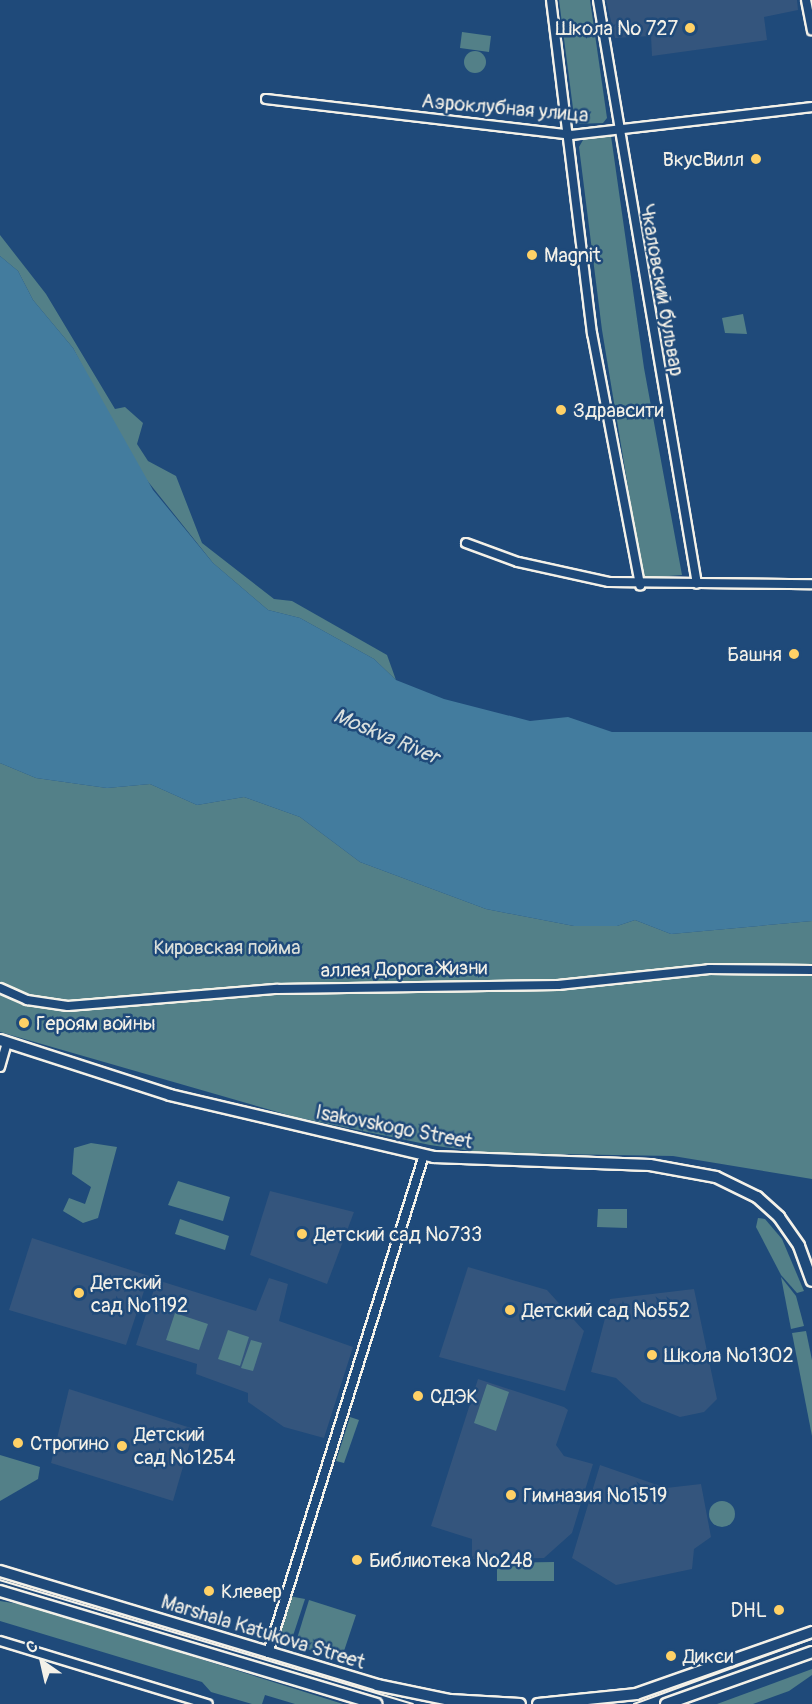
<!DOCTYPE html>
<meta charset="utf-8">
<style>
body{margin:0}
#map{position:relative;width:812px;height:1704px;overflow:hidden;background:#1f4a7a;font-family:Pangolin,sans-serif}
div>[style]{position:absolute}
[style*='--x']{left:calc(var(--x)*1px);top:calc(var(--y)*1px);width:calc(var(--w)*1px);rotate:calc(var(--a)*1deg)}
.built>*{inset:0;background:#34557d}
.green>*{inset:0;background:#538088}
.round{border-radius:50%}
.water>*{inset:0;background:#437c9e}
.roads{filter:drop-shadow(2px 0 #f4f1e8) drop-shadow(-2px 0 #f4f1e8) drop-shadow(0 2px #f4f1e8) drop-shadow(0 -2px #f4f1e8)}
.street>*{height:8px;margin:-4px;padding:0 4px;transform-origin:4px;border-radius:4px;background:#1f4a7a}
.secondary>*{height:10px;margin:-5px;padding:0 5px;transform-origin:5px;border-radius:5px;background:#1f4a7a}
.tram>*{height:1.5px;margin:-0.75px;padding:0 0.75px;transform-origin:0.75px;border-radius:0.75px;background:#f4f1e8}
.dots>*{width:16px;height:16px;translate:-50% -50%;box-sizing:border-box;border:3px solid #1f4a7a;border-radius:50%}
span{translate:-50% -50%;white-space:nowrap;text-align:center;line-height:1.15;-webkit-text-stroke:5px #1f4a7a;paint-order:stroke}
.poi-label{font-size:20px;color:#f4f1e8}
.right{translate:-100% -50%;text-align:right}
.left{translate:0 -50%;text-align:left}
.street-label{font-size:20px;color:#f4f1e8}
.park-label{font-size:20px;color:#dce0da}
.water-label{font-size:21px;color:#d9dfdd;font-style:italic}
.north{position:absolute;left:12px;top:1632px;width:60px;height:60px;-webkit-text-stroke:4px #1f4a7a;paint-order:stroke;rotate:326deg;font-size:16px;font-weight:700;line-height:24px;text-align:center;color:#f4f1e8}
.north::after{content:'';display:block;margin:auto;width:21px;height:27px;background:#f4f1e8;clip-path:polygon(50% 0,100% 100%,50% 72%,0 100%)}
</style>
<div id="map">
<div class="built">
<i style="clip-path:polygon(606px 0,797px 0,798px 10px,764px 17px,767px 40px,652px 56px,651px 36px,615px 38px)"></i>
<i style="clip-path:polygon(270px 1191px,354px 1212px,327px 1284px,250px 1255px)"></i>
<i style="clip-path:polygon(32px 1238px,149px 1276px,126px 1345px,9px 1310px)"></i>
<i style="clip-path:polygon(468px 1267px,547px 1290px,584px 1331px,565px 1391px,439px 1357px)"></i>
<i style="clip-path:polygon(269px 1278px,288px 1284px,279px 1321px,353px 1347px,324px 1438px,284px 1427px,248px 1402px,248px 1393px,196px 1374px,197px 1364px,136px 1345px,157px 1280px,256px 1311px)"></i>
<i style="clip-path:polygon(694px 1289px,717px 1399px,704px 1412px,680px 1417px,642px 1402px,616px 1378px,591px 1372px,610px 1299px)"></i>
<i style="clip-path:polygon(478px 1379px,564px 1407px,568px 1410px,556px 1445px,564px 1456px,593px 1464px,572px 1533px,544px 1558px,472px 1559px,472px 1539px,431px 1526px)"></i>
<i style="clip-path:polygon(69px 1389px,194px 1429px,173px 1501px,51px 1463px)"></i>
<i style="clip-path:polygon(600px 1465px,666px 1488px,701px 1484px,711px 1537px,694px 1549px,692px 1569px,616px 1585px,572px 1558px)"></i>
</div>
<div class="green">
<i style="clip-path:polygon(559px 0,590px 0,607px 118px,603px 123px,575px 124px)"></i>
<i style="clip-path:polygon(462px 32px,491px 36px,489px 52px,460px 48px)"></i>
<i class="round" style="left:464px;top:51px;width:22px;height:22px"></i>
<i style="clip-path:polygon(611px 136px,644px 368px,682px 575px,643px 578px,602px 330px,579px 147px,583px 140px)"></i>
<i style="clip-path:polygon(0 235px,46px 294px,115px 409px,125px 407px,143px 423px,137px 444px,148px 461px,176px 476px,202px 543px,274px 599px,292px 601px,387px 655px,396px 680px,374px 659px,300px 618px,268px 610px,213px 563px,134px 464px,73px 348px,33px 300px,18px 271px,0 256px)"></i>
<i style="clip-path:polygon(743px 314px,747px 334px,725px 333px,722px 318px)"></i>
<i style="clip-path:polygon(0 763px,36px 778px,107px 788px,150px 784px,197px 805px,244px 797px,300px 817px,360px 862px,486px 909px,574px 926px,617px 926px,635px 920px,671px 934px,812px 921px,812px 1179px,673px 1156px,486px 1153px,430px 1145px,295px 1117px,0 1032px)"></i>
<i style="clip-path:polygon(91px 1143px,117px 1147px,98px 1218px,83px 1223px,63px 1211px,69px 1198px,85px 1204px,91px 1187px,72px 1174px,74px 1148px)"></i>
<i style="clip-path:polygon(178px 1181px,230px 1197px,223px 1221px,168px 1205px)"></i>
<i style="clip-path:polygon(598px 1209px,627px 1209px,627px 1228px,597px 1227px)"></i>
<i style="clip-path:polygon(758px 1218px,765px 1219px,782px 1239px,804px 1291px,797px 1293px,781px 1275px,756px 1227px)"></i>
<i style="clip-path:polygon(180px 1219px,229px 1236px,225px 1250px,175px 1234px)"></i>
<i style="clip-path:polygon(781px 1277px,796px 1296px,804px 1326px,791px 1329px)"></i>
<i style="clip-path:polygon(175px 1313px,208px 1324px,199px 1350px,166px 1340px)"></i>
<i style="clip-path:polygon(228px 1330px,249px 1337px,240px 1366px,218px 1359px)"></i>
<i style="clip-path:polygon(806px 1331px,812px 1360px,812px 1436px,792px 1333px)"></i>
<i style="clip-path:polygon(251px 1340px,262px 1343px,253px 1371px,241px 1368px)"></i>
<i style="clip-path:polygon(487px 1384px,509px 1392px,496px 1431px,474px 1423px)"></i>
<i style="clip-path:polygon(350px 1417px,359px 1420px,344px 1463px,336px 1461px)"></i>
<i style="clip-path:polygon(0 1455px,40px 1467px,38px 1479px,0 1501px)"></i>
<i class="round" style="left:709px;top:1501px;width:26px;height:26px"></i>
<i style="clip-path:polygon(554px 1562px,554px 1581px,497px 1581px,497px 1563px)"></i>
<i style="clip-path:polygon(289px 1596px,305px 1599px,290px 1645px,275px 1640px)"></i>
<i style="clip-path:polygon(309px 1600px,356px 1615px,341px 1660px,295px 1645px)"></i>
<i style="clip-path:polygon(0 1601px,32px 1606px,343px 1704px,295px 1704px,265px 1695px,262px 1704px,252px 1704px,211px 1692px,202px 1682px,0 1621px)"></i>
<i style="clip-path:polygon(812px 1669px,812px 1675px,789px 1691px,753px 1704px,717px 1704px)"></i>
</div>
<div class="water">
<i style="clip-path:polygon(0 256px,18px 271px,33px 300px,73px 348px,153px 490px,213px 563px,268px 610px,300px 618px,374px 659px,396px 680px,444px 699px,530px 721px,568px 717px,612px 732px,812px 732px,812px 921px,671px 934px,635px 920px,617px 926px,574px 926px,486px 909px,360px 862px,300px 817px,244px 797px,197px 805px,150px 784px,107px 788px,36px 778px,0 763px)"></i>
</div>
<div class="roads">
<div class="street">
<i style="--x:551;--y:0;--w:336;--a:83"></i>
<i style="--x:592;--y:333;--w:257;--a:79.2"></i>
<i style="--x:598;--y:0;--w:592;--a:80.38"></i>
<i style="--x:806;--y:0;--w:31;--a:79"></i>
<i style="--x:266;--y:99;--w:307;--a:6.7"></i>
<i style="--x:571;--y:135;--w:243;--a:-6.6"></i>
<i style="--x:466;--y:543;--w:55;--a:20.1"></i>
<i style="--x:518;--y:562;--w:93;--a:12.4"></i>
<i style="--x:609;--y:582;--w:203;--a:0.6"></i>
<i style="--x:0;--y:988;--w:30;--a:24"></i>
<i style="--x:27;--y:1000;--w:41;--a:8.3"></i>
<i style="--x:68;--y:1006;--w:210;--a:-4.7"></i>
<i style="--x:277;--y:989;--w:281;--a:-0.8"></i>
<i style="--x:558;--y:985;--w:152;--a:-6"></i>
<i style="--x:709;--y:969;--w:103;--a:0.6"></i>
<i style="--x:0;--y:1067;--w:25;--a:-74"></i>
<i style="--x:0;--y:1641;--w:217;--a:16.9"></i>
<i style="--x:268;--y:1653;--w:522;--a:-72.61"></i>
</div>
<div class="secondary">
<i style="--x:0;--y:1040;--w:179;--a:17.9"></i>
<i style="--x:170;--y:1095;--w:271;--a:13.2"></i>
<i style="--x:434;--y:1157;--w:216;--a:2.1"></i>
<i style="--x:650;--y:1165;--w:67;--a:10.3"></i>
<i style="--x:716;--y:1177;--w:46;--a:26"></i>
<i style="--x:757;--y:1197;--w:30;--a:42"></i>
<i style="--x:779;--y:1217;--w:35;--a:55"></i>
<i style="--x:799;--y:1246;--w:37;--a:70"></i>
<i style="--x:0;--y:1571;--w:394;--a:16.8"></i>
<i style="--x:377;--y:1685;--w:75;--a:11.6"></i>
<i style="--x:450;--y:1700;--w:70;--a:3.3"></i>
<i style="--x:0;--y:1591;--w:393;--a:16.7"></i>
<i style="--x:538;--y:1704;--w:99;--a:-5.8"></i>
<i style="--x:636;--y:1694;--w:187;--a:-19.4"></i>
<i style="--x:666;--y:1704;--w:155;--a:-19.6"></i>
</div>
</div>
<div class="tram">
<i style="--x:0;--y:1580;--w:431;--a:16.7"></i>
<i style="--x:634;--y:1704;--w:189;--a:-20.1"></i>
</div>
<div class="dots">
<i style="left:690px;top:28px;background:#ffd166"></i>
<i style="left:756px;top:159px;background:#ffd166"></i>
<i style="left:532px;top:255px;background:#ffd166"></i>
<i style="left:561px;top:410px;background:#ffd166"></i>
<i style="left:794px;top:654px;background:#ffd166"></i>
<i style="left:24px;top:1023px;background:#ffd166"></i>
<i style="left:302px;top:1234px;background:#ffd166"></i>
<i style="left:79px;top:1293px;background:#ffd166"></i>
<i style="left:510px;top:1310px;background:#ffd166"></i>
<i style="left:652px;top:1355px;background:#ffd166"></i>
<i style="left:418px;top:1396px;background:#ffd166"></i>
<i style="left:18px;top:1443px;background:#ffd166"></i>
<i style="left:122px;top:1446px;background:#ffd166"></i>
<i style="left:511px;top:1495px;background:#ffd166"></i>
<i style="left:357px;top:1560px;background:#ffd166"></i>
<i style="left:209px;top:1591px;background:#ffd166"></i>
<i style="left:779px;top:1610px;background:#ffd166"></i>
<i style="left:671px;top:1656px;background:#ffd166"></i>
</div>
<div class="poi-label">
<span class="right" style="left:678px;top:28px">Школа № 727</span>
<span class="right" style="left:744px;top:159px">ВкусВилл</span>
<span class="left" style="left:544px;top:255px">Magnit</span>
<span class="left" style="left:573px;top:410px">Здравсити</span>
<span class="right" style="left:782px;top:654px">Башня</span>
<span class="left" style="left:36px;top:1023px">Героям войны</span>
<span class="left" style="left:314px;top:1234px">Детский сад №733</span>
<span class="left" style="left:91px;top:1294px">Детский<br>сад №1192</span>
<span class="left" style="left:522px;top:1310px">Детский сад №552</span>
<span class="left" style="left:664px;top:1355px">Школа №1302</span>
<span class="left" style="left:430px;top:1396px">СДЭК</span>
<span class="left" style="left:134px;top:1446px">Детский<br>сад №1254</span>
<span class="left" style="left:30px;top:1443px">Строгино</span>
<span class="left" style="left:523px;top:1495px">Гимназия №1519</span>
<span class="left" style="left:369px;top:1560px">Библиотека №248</span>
<span class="left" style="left:221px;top:1591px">Клевер</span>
<span class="right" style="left:767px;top:1610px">DHL</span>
<span class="left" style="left:683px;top:1656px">Дикси</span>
</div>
<div class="street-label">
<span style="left:505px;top:108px;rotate:5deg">Аэроклубная улица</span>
<span style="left:662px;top:290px;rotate:80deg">Чкаловский бульвар</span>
<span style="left:404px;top:969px;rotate:-1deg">аллея Дорога Жизни</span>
<span style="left:394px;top:1127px;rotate:11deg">Isakovskogo Street</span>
<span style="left:263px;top:1632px;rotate:17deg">Marshala Katukova Street</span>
</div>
<div class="park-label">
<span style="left:227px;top:947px">Кировская пойма</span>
</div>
<div class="water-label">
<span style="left:386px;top:737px;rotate:23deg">Moskva River</span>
</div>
<div class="north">С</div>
</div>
